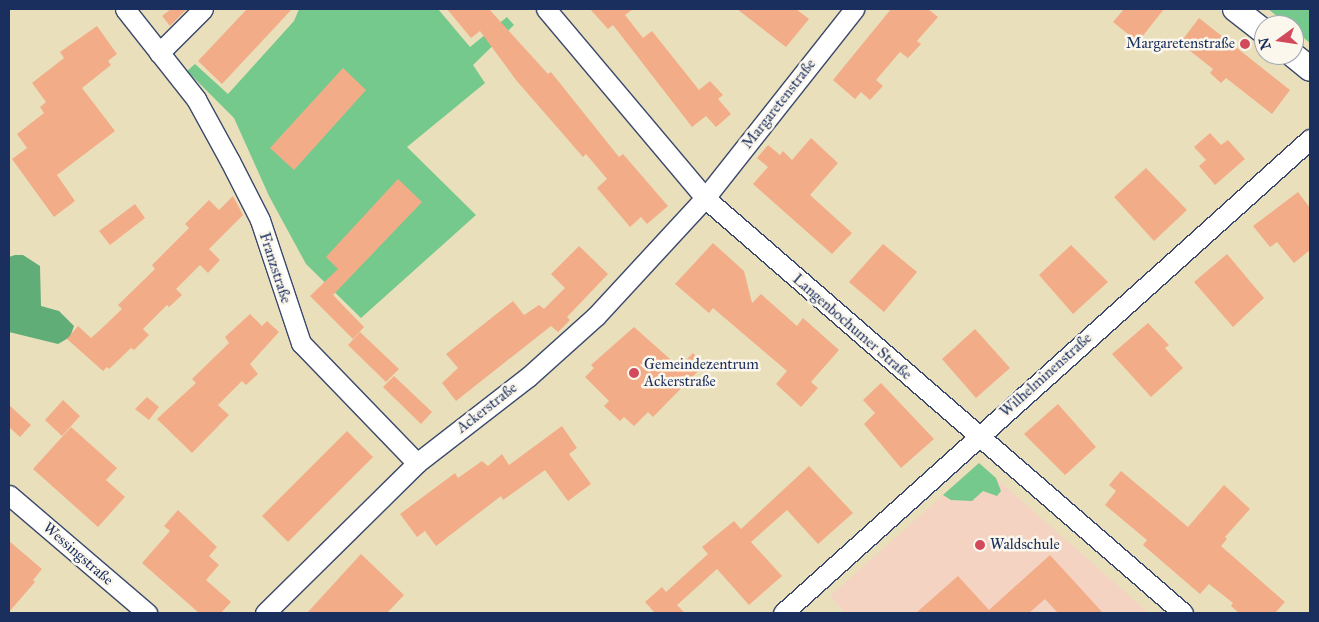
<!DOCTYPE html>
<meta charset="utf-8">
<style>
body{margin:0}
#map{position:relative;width:1319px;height:622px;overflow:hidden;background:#eadfbb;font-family:"IM FELL Great Primer",serif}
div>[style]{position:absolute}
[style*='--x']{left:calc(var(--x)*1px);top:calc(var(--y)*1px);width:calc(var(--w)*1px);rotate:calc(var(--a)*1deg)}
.built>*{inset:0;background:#f5d3c2}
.green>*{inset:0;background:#76c98c}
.forest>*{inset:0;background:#60ad78}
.building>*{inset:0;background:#f2ad88}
.roads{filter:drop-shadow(1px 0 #3a496c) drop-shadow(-1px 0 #3a496c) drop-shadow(0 1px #3a496c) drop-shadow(0 -1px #3a496c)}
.minor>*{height:19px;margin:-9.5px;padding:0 9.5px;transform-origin:9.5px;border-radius:9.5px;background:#fff}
.tertiary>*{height:24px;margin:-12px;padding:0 12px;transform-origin:12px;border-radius:12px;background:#fff}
.dots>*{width:14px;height:14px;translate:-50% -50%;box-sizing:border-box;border:2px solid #fbf7ec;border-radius:50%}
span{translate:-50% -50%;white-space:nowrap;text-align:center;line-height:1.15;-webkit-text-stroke:5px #fbf7ec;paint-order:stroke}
.poi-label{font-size:15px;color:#1b2f5e}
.right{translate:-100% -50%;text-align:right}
.left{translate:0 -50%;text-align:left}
.street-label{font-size:15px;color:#1b2f5e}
.frame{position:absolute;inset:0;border:10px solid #1b2f5e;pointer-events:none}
.north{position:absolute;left:1254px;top:15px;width:50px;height:50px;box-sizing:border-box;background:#fbf7ec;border:1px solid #a1a7b3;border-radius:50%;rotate:256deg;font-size:14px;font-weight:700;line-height:20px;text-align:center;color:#1b2f5e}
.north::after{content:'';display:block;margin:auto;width:18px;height:22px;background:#d1495b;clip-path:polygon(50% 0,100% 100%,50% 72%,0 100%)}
</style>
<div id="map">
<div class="built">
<i style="clip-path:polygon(979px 463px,1149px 613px,845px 613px,830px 596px)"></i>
</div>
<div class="green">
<i style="clip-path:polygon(299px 9px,438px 9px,470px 47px,507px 17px,514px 25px,473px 65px,485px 83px,407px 147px,476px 215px,361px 318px,306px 264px,269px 196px,234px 118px,187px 71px,195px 64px,228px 94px,294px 21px)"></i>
<i style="clip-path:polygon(1268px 9px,1310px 9px,1310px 43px,1294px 30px,1294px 25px,1288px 25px)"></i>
<i style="clip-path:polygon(979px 463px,996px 478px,1001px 491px,997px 496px,983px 491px,972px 501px,951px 500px,943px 495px)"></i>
</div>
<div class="forest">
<i style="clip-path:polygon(15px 255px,23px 255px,40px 266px,41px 306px,59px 311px,74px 326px,70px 337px,58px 344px,9px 332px,9px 257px)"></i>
</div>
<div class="building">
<i style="clip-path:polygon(171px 9px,187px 9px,170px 26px,162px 16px)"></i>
<i style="clip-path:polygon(247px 9px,292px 9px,222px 84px,198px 61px)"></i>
<i style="clip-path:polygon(447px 9px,489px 9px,548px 74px,551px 72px,619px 157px,623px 154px,668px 206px,647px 224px,641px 217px,630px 227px,597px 188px,607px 179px,586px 154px,583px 157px,516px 80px,480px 31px,471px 38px)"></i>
<i style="clip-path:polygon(590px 9px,633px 9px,625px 15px,643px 38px,652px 31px,699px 90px,710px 81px,723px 95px,718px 99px,731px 114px,716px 127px,706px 116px,692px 127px,613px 25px,608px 29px)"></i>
<i style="clip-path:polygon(737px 9px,796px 9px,809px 19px,786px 47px)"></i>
<i style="clip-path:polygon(891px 9px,928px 9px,938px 17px,917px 41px,921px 44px,908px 58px,900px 52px,876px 80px,883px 86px,870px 100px,861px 92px,855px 99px,833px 80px)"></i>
<i style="clip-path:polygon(1124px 9px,1164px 9px,1138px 42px,1113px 22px)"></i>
<i style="clip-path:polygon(1199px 18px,1290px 90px,1272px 114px,1226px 78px,1221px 83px,1210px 73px,1213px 69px,1180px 43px)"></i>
<i style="clip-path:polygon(97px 26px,117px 54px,108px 61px,111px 65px,82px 88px,115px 131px,57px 175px,75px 201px,54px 217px,12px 159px,27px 148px,17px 134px,44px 113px,40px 107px,46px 102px,32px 83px,64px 58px,60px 52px)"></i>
<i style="clip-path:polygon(343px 68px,366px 90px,294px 170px,270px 148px)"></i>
<i style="clip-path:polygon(1210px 133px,1221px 145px,1228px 140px,1245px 159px,1215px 185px,1199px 166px,1206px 160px,1194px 147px)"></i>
<i style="clip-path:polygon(811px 138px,838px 163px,810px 195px,852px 233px,832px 254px,753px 184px,768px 167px,757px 158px,768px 145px,780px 155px,783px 151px,792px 160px)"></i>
<i style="clip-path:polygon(1146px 168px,1187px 210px,1154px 241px,1114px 197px)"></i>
<i style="clip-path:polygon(398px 179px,422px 202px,333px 295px,364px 327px,353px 339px,310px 296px,338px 269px,326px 257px)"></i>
<i style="clip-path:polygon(1298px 192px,1310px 208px,1310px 250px,1294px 263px,1277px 242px,1270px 247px,1253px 226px)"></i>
<i style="clip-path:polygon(233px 196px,243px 215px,209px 249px,220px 260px,208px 273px,200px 265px,176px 289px,182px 295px,169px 307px,167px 305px,143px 329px,149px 335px,134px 350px,131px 348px,109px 369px,107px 367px,103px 371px,67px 339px,78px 326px,91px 338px,100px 330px,122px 309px,118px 305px,155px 269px,152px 265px,189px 228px,185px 224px,209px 200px,219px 210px)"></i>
<i style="clip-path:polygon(135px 204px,145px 218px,110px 245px,99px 231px)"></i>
<i style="clip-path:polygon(713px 243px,744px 271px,752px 303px,761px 294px,797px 326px,803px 318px,839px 350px,811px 382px,818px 388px,801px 407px,776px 384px,787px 371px,713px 308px,709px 313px,675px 284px)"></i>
<i style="clip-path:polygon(883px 244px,917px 272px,884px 312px,849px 282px)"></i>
<i style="clip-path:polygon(1071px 245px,1108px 282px,1073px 314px,1039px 275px)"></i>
<i style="clip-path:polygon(579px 246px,608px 274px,567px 317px,570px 320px,558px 332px,551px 326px,456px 401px,442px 383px,458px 368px,446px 354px,513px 301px,524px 315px,539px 305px,544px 309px,565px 288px,551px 274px)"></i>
<i style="clip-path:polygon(1227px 254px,1264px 298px,1233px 327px,1194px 282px)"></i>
<i style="clip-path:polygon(250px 314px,262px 326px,267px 321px,279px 332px,250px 364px,258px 374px,246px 385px,242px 381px,218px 405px,229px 415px,192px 453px,157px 419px,196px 383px,192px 379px,229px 343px,225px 337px)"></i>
<i style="clip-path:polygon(1148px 323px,1169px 345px,1165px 348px,1183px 368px,1151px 397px,1112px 354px)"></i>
<i style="clip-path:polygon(634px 327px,679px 367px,693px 353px,704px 365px,653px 417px,648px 412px,634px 426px,624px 417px,620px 421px,604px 406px,609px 401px,585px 377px,594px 368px,591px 365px)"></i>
<i style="clip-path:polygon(975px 329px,1010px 368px,976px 398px,942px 359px)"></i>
<i style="clip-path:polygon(360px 332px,399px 369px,386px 382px,348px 345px)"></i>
<i style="clip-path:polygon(394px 376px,432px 412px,421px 424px,383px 387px)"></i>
<i style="clip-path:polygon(881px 383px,934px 439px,901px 468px,864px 424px,875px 413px,863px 400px)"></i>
<i style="clip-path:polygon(147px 397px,159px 407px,149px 420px,135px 409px)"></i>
<i style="clip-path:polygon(63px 400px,80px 416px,62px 436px,45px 420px)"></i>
<i style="clip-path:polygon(1058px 404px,1096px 447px,1065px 475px,1024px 434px)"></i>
<i style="clip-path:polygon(9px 405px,31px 425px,20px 437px,9px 427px)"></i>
<i style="clip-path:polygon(562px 426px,577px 448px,569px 454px,591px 484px,568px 501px,545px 470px,503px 500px,501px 496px,436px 546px,425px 531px,417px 537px,400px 514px,455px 473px,458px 478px,482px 461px,488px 466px,502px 454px,509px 465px)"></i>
<i style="clip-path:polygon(71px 427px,117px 468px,106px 480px,125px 497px,98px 527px,33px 469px)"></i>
<i style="clip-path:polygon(347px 431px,373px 457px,288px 542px,262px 516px)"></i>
<i style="clip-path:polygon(809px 466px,853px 513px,818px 544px,787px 510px,751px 542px,782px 576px,749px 605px,717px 569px,677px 605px,685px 613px,655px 613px,645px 602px,662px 587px,666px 592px,708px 554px,702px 547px,734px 521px,741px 529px)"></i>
<i style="clip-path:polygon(1121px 471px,1188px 527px,1224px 485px,1250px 509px,1225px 537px,1227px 539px,1221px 546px,1285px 602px,1275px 613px,1239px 613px,1231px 606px,1233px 603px,1209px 584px,1200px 594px,1143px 545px,1147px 540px,1105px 505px,1116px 491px,1109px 485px)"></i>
<i style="clip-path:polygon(178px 510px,217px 547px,209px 556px,219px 565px,206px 580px,231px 602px,221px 613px,199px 613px,142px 563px,170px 531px,164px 526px)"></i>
<i style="clip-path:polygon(9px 541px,42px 569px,33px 580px,35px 582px,9px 612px)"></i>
<i style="clip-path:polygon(361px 554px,404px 595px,387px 613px,307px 613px)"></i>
<i style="clip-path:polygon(1050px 555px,1103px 613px,1058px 613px,1045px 599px,1029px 613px,916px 613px,958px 576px,989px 610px)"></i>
</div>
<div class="roads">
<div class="minor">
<i style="--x:125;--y:9;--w:115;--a:51.7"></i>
<i style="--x:196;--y:99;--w:71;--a:61.3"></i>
<i style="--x:230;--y:161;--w:66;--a:63"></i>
<i style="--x:260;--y:220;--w:130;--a:71.6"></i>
<i style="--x:301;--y:343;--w:167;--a:46"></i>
<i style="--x:546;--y:9;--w:247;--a:49.9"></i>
<i style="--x:705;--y:198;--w:633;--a:40.96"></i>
<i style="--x:159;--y:53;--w:62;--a:-45"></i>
<i style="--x:9;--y:495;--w:182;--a:40.5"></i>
<i style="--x:265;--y:613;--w:214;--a:-44.6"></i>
<i style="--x:417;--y:463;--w:140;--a:-37.8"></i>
<i style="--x:528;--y:377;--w:91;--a:-41.9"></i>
<i style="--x:596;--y:316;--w:161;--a:-47.3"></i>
<i style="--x:705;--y:198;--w:241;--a:-51.7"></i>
<i style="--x:783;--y:613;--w:709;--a:-41.97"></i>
</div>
<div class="tertiary">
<i style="--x:1235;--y:9;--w:37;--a:38"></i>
<i style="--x:1293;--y:55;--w:22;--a:39"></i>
</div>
</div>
<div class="dots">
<i style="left:1245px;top:44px;background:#d1495b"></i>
<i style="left:634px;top:373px;background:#d1495b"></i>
<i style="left:980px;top:545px;background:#d1495b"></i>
</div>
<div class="poi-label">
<span class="right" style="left:1235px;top:44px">Margaretenstraße</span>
<span class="left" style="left:644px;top:373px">Gemeindezentrum<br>Ackerstraße</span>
<span class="left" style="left:990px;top:545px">Waldschule</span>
</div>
<div class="street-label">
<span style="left:779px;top:104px;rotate:-52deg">Margaretenstraße</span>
<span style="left:275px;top:268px;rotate:72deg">Franzstraße</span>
<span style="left:852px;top:327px;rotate:41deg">Langenbochumer Straße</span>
<span style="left:1046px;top:375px;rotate:-42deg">Wilhelminenstraße</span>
<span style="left:487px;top:408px;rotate:-38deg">Ackerstraße</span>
<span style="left:78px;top:554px;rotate:41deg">Wessingstraße</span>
</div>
<div class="frame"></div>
<div class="north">N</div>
</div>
